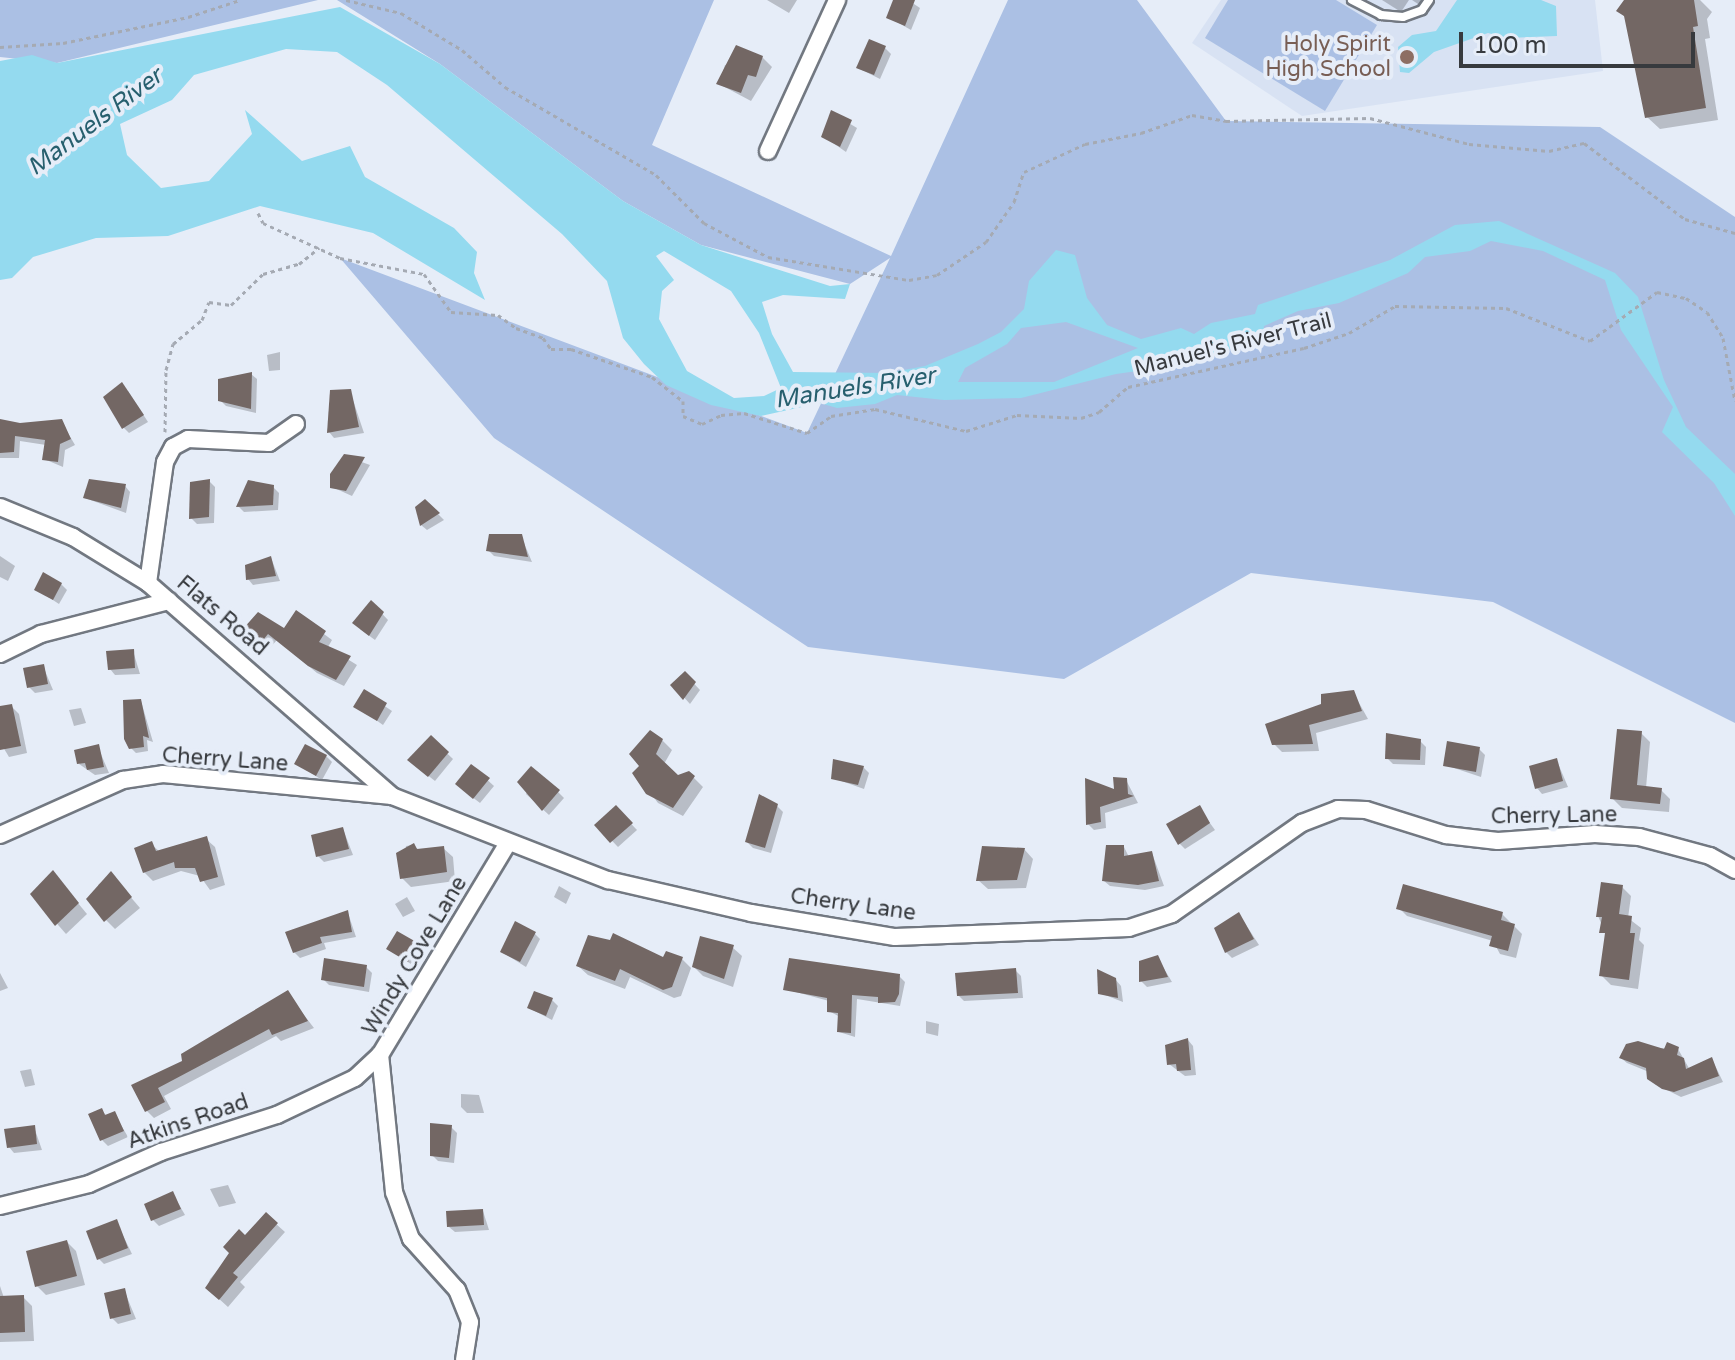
<!DOCTYPE html>
<style>
body{margin:0}
#map{position:relative;width:1735px;height:1360px;overflow:hidden;background:#e6edf8;font-family:"Varela Round",sans-serif}
div>[style]{position:absolute}
[style*='--x']{left:calc(var(--x)*1px);top:calc(var(--y)*1px);width:calc(var(--w)*1px);rotate:calc(var(--a)*1deg)}
.built>*{inset:0;background:#d8e2f3}
.green>*{inset:0;background:#abc0e4}
.water>*{inset:0;background:#94daef}
.shadow>*{inset:0;background:#0003}
.building>*{inset:0;background:#736764}
.path>*{height:3px;margin-top:-1.5px;transform-origin:0;background:repeating-linear-gradient(90deg,#a5aab3 0 4px,transparent 0 8px)}
.roads{filter:drop-shadow(2px 0 #727881) drop-shadow(-2px 0 #727881) drop-shadow(0 2px #727881) drop-shadow(0 -2px #727881)}
.service>*{height:8px;margin:-4px;padding:0 4px;transform-origin:4px;border-radius:4px;background:#fff}
.minor>*{height:16px;margin:-8px;padding:0 8px;transform-origin:8px;border-radius:8px;background:#fff}
.dots>*{width:22px;height:22px;translate:-50% -50%;box-sizing:border-box;border:4px solid #e6edf8;border-radius:50%}
span{translate:-50% -50%;white-space:nowrap;text-align:center;line-height:1.15;-webkit-text-stroke:8px #e6edf8;paint-order:stroke}
.education-label{font-size:22px;color:#785e54}
.right{translate:-100% -50%;text-align:right}
.street-label{font-size:22px;color:#373a3e}
.water-label{font-size:24px;color:#275f6e;font-style:italic}
.scale{position:absolute;left:1459px;top:32px;width:236px;height:36px;box-sizing:border-box;border:4px solid #373a3e;border-top:0;padding-left:10px;font-size:24px;line-height:28px;white-space:nowrap;color:#373a3e;-webkit-text-stroke:6px #e6edf8;paint-order:stroke}
</style>
<div id="map">
<div class="built">
<i style="clip-path:polygon(1221px 0,1595px 0,1603px 71px,1302px 116px,1192px 43px)"></i>
</div>
<div class="green">
<i style="clip-path:polygon(0 0,318px 0,57px 63px,0 57px)"></i>
<i style="clip-path:polygon(337px 0,714px 0,652px 145px,891px 256px,1008px 0,1137px 0,1226px 121px,1600px 127px,1735px 217px,1735px 723px,1493px 602px,1251px 573px,1064px 679px,808px 647px,494px 438px,340px 258px,807px 433px,890px 258px,850px 284px,701px 245px,623px 201px,440px 64px)"></i>
<i style="clip-path:polygon(1228px 0,1336px 0,1377px 25px,1325px 111px,1205px 38px)"></i>
</div>
<div class="water">
<i style="clip-path:polygon(1457px 0,1541px 0,1556px 6px,1557px 36px,1507px 38px,1488px 33px,1434px 52px,1409px 73px,1400px 72px,1398px 47px,1412px 35px,1436px 31px)"></i>
<i style="clip-path:polygon(evenodd,340px 7px,440px 64px,623px 201px,701px 245px,830px 286px,850px 284px,845px 299px,783px 295px,762px 302px,772px 334px,793px 372px,888px 373px,925px 366px,978px 344px,1001px 332px,1024px 309px,1029px 281px,1056px 250px,1075px 255px,1087px 298px,1107px 325px,1141px 339px,1181px 328px,1194px 334px,1211px 323px,1255px 314px,1258px 305px,1390px 260px,1455px 225px,1499px 221px,1615px 273px,1638px 297px,1664px 380px,1686px 427px,1735px 474px,1735px 516px,1714px 483px,1662px 432px,1673px 407px,1621px 330px,1605px 280px,1543px 251px,1491px 241px,1470px 251px,1425px 257px,1408px 273px,1339px 303px,1298px 311px,1264px 326px,1263px 336px,1194px 363px,1116px 374px,1021px 398px,944px 400px,897px 395px,875px 404px,837px 408px,820px 403px,761px 416px,711px 405px,666px 385px,644px 364px,623px 338px,607px 281px,562px 234px,387px 85px,337px 52px,286px 49px,194px 75px,172px 100px,120px 124px,127px 155px,161px 188px,209px 181px,252px 134px,245px 110px,302px 161px,350px 146px,365px 177px,454px 228px,477px 252px,474px 273px,485px 300px,373px 233px,260px 206px,168px 236px,96px 238px,33px 257px,12px 278px,0 280px,0 61px,32px 55px,57px 63px,340px 7px,664px 251px,731px 291px,759px 333px,781px 388px,764px 396px,734px 398px,687px 371px,659px 319px,662px 291px,674px 280px,656px 256px,664px 251px,340px 7px,1066px 322px,1138px 348px,1054px 382px,958px 382px,965px 368px,1007px 344px,1021px 328px,1066px 322px)"></i>
</div>
<div class="shadow">
<i style="clip-path:polygon(767px 0,797px 0,789px 13px)"></i>
<i style="clip-path:polygon(895px 0,908px 0,920px 8px,911px 30px,888px 17px)"></i>
<i style="clip-path:polygon(1382px 0,1409px 0,1401px 12px)"></i>
<i style="clip-path:polygon(1412px 0,1425px 0,1421px 6px)"></i>
<i style="clip-path:polygon(1627px 0,1700px 0,1712px 12px,1707px 19px,1710px 38px,1705px 39px,1718px 120px,1660px 129px,1647px 117px,1627px 19px,1619px 11px)"></i>
<i style="clip-path:polygon(885px 48px,891px 54px,880px 79px,858px 68px)"></i>
<i style="clip-path:polygon(762px 57px,772px 67px,751px 101px,719px 84px,725px 65px)"></i>
<i style="clip-path:polygon(832px 113px,857px 128px,846px 152px,823px 136px)"></i>
<i style="clip-path:polygon(280px 352px,280px 370px,269px 371px,267px 355px)"></i>
<i style="clip-path:polygon(251px 374px,257px 379px,256px 413px,226px 406px,220px 400px)"></i>
<i style="clip-path:polygon(128px 391px,148px 422px,129px 433px,123px 427px)"></i>
<i style="clip-path:polygon(350px 391px,364px 433px,334px 438px,329px 432px)"></i>
<i style="clip-path:polygon(0 421px,20px 425px,61px 421px,75px 445px,65px 450px,63px 467px,44px 459px,46px 445px,20px 441px,19px 458px,0 458px)"></i>
<i style="clip-path:polygon(345px 456px,370px 465px,352px 496px,332px 487px)"></i>
<i style="clip-path:polygon(209px 481px,215px 487px,214px 523px,197px 524px,191px 518px)"></i>
<i style="clip-path:polygon(125px 486px,130px 492px,126px 513px,85px 498px)"></i>
<i style="clip-path:polygon(273px 487px,279px 493px,278px 510px,244px 512px,238px 506px)"></i>
<i style="clip-path:polygon(425px 501px,444px 520px,427px 530px,421px 525px)"></i>
<i style="clip-path:polygon(521px 536px,532px 562px,494px 556px,488px 550px)"></i>
<i style="clip-path:polygon(0 556px,15px 566px,8px 581px,0 577px)"></i>
<i style="clip-path:polygon(271px 558px,280px 581px,253px 585px,248px 579px)"></i>
<i style="clip-path:polygon(61px 584px,67px 590px,59px 604px,36px 589px)"></i>
<i style="clip-path:polygon(372px 603px,388px 620px,375px 640px,360px 629px)"></i>
<i style="clip-path:polygon(296px 613px,332px 640px,328px 647px,357px 665px,344px 686px,317px 673px,277px 640px,267px 651px,245px 630px,284px 631px)"></i>
<i style="clip-path:polygon(133px 651px,140px 674px,115px 675px,110px 669px)"></i>
<i style="clip-path:polygon(43px 666px,53px 690px,35px 693px,29px 687px)"></i>
<i style="clip-path:polygon(685px 674px,700px 690px,690px 704px,673px 685px)"></i>
<i style="clip-path:polygon(364px 692px,392px 711px,383px 725px,356px 706px)"></i>
<i style="clip-path:polygon(1353px 692px,1368px 719px,1316px 733px,1319px 751px,1282px 752px,1274px 744px)"></i>
<i style="clip-path:polygon(141px 701px,153px 742px,147px 740px,148px 751px,136px 753px,131px 748px)"></i>
<i style="clip-path:polygon(11px 706px,19px 714px,27px 753px,9px 757px,0 742px,0 709px)"></i>
<i style="clip-path:polygon(81px 708px,86px 723px,74px 726px,69px 710px)"></i>
<i style="clip-path:polygon(1641px 733px,1650px 742px,1646px 788px,1661px 790px,1670px 799px,1669px 812px,1622px 808px,1612px 798px)"></i>
<i style="clip-path:polygon(431px 738px,453px 759px,435px 781px,416px 766px)"></i>
<i style="clip-path:polygon(662px 740px,672px 750px,664px 764px,678px 777px,689px 773px,703px 787px,683px 816px,658px 803px,635px 773px)"></i>
<i style="clip-path:polygon(1420px 741px,1426px 747px,1425px 765px,1393px 764px,1387px 758px)"></i>
<i style="clip-path:polygon(98px 747px,109px 773px,95px 775px,79px 764px)"></i>
<i style="clip-path:polygon(1479px 749px,1485px 755px,1481px 777px,1445px 765px)"></i>
<i style="clip-path:polygon(326px 756px,332px 762px,322px 780px,297px 764px)"></i>
<i style="clip-path:polygon(1557px 761px,1568px 787px,1542px 794px,1537px 788px)"></i>
<i style="clip-path:polygon(472px 766px,494px 786px,480px 803px,463px 790px)"></i>
<i style="clip-path:polygon(863px 767px,869px 773px,864px 789px,833px 778px)"></i>
<i style="clip-path:polygon(1087px 780px,1116px 792px,1126px 780px,1138px 803px,1105px 813px,1106px 828px,1094px 830px,1088px 824px)"></i>
<i style="clip-path:polygon(528px 790px,558px 792px,564px 798px,549px 815px,526px 794px)"></i>
<i style="clip-path:polygon(777px 806px,783px 812px,771px 853px,753px 848px,747px 842px)"></i>
<i style="clip-path:polygon(616px 808px,637px 830px,618px 847px,597px 825px)"></i>
<i style="clip-path:polygon(1199px 808px,1215px 830px,1185px 849px,1179px 843px)"></i>
<i style="clip-path:polygon(343px 829px,353px 855px,324px 862px,318px 856px)"></i>
<i style="clip-path:polygon(206px 839px,215px 847px,225px 885px,210px 890px,200px 876px,181px 871px,153px 881px,144px 872px,151px 844px,160px 852px)"></i>
<i style="clip-path:polygon(413px 845px,419px 850px,443px 848px,453px 857px,455px 881px,411px 887px,402px 878px,406px 846px)"></i>
<i style="clip-path:polygon(1124px 847px,1129px 857px,1152px 853px,1164px 886px,1145px 890px,1110px 886px,1104px 881px)"></i>
<i style="clip-path:polygon(1024px 849px,1033px 859px,1026px 888px,988px 889px,978px 880px)"></i>
<i style="clip-path:polygon(53px 873px,87px 914px,66px 934px,32px 895px)"></i>
<i style="clip-path:polygon(111px 874px,140px 908px,115px 929px,106px 920px,98px 885px)"></i>
<i style="clip-path:polygon(559px 886px,571px 893px,566px 904px,554px 897px)"></i>
<i style="clip-path:polygon(1622px 887px,1631px 896px,1628px 918px,1641px 928px,1639px 940px,1644px 945px,1638px 989px,1611px 985px,1601px 975px,1607px 937px,1598px 916px)"></i>
<i style="clip-path:polygon(407px 897px,415px 911px,403px 917px,395px 904px)"></i>
<i style="clip-path:polygon(1399px 908px,1502px 914px,1522px 934px,1516px 958px,1500px 954px,1493px 941px,1407px 916px)"></i>
<i style="clip-path:polygon(348px 913px,356px 937px,324px 943px,326px 949px,300px 958px,294px 952px)"></i>
<i style="clip-path:polygon(1239px 914px,1259px 945px,1232px 958px,1226px 952px)"></i>
<i style="clip-path:polygon(534px 933px,540px 939px,526px 967px,502px 952px)"></i>
<i style="clip-path:polygon(397px 934px,423px 951px,414px 966px,388px 949px)"></i>
<i style="clip-path:polygon(732px 947px,742px 956px,733px 987px,703px 976px,694px 967px)"></i>
<i style="clip-path:polygon(1157px 957px,1172px 982px,1147px 987px,1141px 981px)"></i>
<i style="clip-path:polygon(682px 959px,691px 968px,681px 996px,674px 998px,630px 977px,625px 989px,588px 975px,578px 966px)"></i>
<i style="clip-path:polygon(366px 967px,372px 973px,369px 992px,329px 985px,323px 979px)"></i>
<i style="clip-path:polygon(1015px 970px,1021px 976px,1023px 998px,964px 1001px,958px 995px)"></i>
<i style="clip-path:polygon(0 973px,8px 988px,0 991px)"></i>
<i style="clip-path:polygon(899px 976px,905px 982px,900px 1006px,857px 999px,855px 1037px,839px 1032px,840px 1017px,829px 1011px,829px 1001px,785px 989px)"></i>
<i style="clip-path:polygon(1115px 979px,1121px 986px,1123px 1002px,1100px 993px)"></i>
<i style="clip-path:polygon(287px 993px,314px 1028px,281px 1041px,276px 1036px,164px 1096px,171px 1109px,154px 1118px,147px 1111px,133px 1085px,184px 1063px)"></i>
<i style="clip-path:polygon(552px 1000px,558px 1006px,552px 1020px,529px 1008px)"></i>
<i style="clip-path:polygon(926px 1021px,939px 1024px,938px 1036px,926px 1033px)"></i>
<i style="clip-path:polygon(1188px 1040px,1193px 1046px,1196px 1075px,1185px 1076px,1169px 1064px)"></i>
<i style="clip-path:polygon(1627px 1046px,1678px 1049px,1690px 1070px,1712px 1059px,1723px 1082px,1681px 1097px,1655px 1084px,1649px 1072px,1627px 1063px,1621px 1058px)"></i>
<i style="clip-path:polygon(31px 1069px,35px 1085px,25px 1087px,20px 1071px)"></i>
<i style="clip-path:polygon(461px 1094px,479px 1095px,484px 1113px,467px 1113px,461px 1107px)"></i>
<i style="clip-path:polygon(101px 1110px,107px 1116px,114px 1113px,128px 1137px,108px 1146px,102px 1140px)"></i>
<i style="clip-path:polygon(34px 1127px,42px 1150px,14px 1153px,9px 1147px)"></i>
<i style="clip-path:polygon(451px 1127px,457px 1133px,454px 1163px,438px 1161px,432px 1155px)"></i>
<i style="clip-path:polygon(228px 1185px,236px 1203px,219px 1207px,210px 1189px)"></i>
<i style="clip-path:polygon(173px 1194px,185px 1215px,159px 1226px,153px 1220px)"></i>
<i style="clip-path:polygon(483px 1211px,489px 1230px,455px 1232px,449px 1227px)"></i>
<i style="clip-path:polygon(266px 1215px,285px 1232px,240px 1282px,245px 1287px,228px 1307px,207px 1288px,210px 1279px)"></i>
<i style="clip-path:polygon(116px 1221px,132px 1254px,104px 1264px,99px 1259px)"></i>
<i style="clip-path:polygon(67px 1242px,76px 1251px,85px 1285px,46px 1295px,37px 1286px)"></i>
<i style="clip-path:polygon(0 1286px,4px 1298px,23px 1297px,32px 1306px,34px 1341px,0 1342px)"></i>
<i style="clip-path:polygon(124px 1290px,136px 1319px,118px 1324px,112px 1318px)"></i>
</div>
<div class="building">
<i style="clip-path:polygon(893px 0,915px 0,905px 26px,886px 18px)"></i>
<i style="clip-path:polygon(1624px 0,1694px 0,1698px 26px,1693px 27px,1706px 108px,1645px 118px,1624px 16px,1616px 11px)"></i>
<i style="clip-path:polygon(869px 39px,886px 46px,874px 75px,856px 68px)"></i>
<i style="clip-path:polygon(736px 45px,763px 56px,756px 77px,748px 75px,741px 93px,716px 84px)"></i>
<i style="clip-path:polygon(831px 110px,852px 120px,840px 147px,821px 137px)"></i>
<i style="clip-path:polygon(252px 372px,251px 409px,218px 401px,218px 379px)"></i>
<i style="clip-path:polygon(122px 382px,144px 415px,122px 429px,103px 397px)"></i>
<i style="clip-path:polygon(351px 389px,359px 427px,327px 433px,330px 390px)"></i>
<i style="clip-path:polygon(0 419px,20px 423px,62px 419px,71px 439px,60px 444px,58px 462px,42px 460px,45px 440px,15px 436px,14px 452px,0 453px)"></i>
<i style="clip-path:polygon(344px 454px,365px 457px,346px 491px,330px 488px,330px 474px)"></i>
<i style="clip-path:polygon(89px 479px,126px 484px,121px 508px,83px 498px)"></i>
<i style="clip-path:polygon(210px 479px,209px 517px,189px 519px,190px 482px)"></i>
<i style="clip-path:polygon(248px 480px,274px 485px,273px 505px,236px 507px)"></i>
<i style="clip-path:polygon(425px 499px,440px 513px,420px 526px,415px 507px)"></i>
<i style="clip-path:polygon(489px 534px,522px 534px,528px 557px,486px 551px)"></i>
<i style="clip-path:polygon(271px 556px,276px 576px,246px 580px,245px 565px)"></i>
<i style="clip-path:polygon(43px 572px,62px 583px,53px 600px,34px 590px)"></i>
<i style="clip-path:polygon(371px 600px,384px 612px,369px 636px,352px 623px)"></i>
<i style="clip-path:polygon(296px 610px,326px 631px,319px 642px,351px 656px,336px 680px,308px 666px,268px 634px,259px 645px,242px 630px,258px 612px,284px 628px)"></i>
<i style="clip-path:polygon(134px 649px,135px 668px,108px 670px,106px 651px)"></i>
<i style="clip-path:polygon(44px 664px,48px 684px,27px 688px,23px 668px)"></i>
<i style="clip-path:polygon(685px 671px,696px 682px,683px 700px,670px 685px)"></i>
<i style="clip-path:polygon(364px 689px,387px 703px,377px 721px,353px 707px)"></i>
<i style="clip-path:polygon(1354px 690px,1362px 711px,1309px 725px,1313px 744px,1272px 745px,1265px 724px,1321px 704px,1321px 694px)"></i>
<i style="clip-path:polygon(141px 699px,149px 738px,143px 736px,144px 747px,129px 749px,124px 739px,123px 700px)"></i>
<i style="clip-path:polygon(12px 704px,21px 746px,0 750px,0 706px)"></i>
<i style="clip-path:polygon(1617px 729px,1642px 731px,1637px 785px,1662px 788px,1660px 804px,1610px 799px)"></i>
<i style="clip-path:polygon(650px 730px,663px 739px,656px 754px,678px 775px,689px 771px,695px 776px,673px 808px,646px 794px,632px 773px,639px 766px,629px 754px)"></i>
<i style="clip-path:polygon(1386px 733px,1421px 739px,1420px 760px,1385px 759px)"></i>
<i style="clip-path:polygon(431px 735px,449px 752px,428px 777px,407px 760px)"></i>
<i style="clip-path:polygon(1447px 741px,1480px 747px,1476px 772px,1443px 766px)"></i>
<i style="clip-path:polygon(99px 744px,104px 767px,87px 770px,85px 763px,77px 764px,74px 750px)"></i>
<i style="clip-path:polygon(305px 744px,327px 755px,316px 776px,294px 764px)"></i>
<i style="clip-path:polygon(1557px 758px,1563px 781px,1535px 789px,1529px 766px)"></i>
<i style="clip-path:polygon(833px 759px,864px 766px,858px 785px,831px 779px)"></i>
<i style="clip-path:polygon(471px 764px,490px 778px,473px 799px,455px 784px)"></i>
<i style="clip-path:polygon(531px 766px,560px 790px,542px 811px,517px 782px)"></i>
<i style="clip-path:polygon(1113px 777px,1127px 778px,1128px 794px,1134px 796px,1100px 807px,1101px 822px,1086px 825px,1085px 778px,1114px 789px)"></i>
<i style="clip-path:polygon(759px 794px,778px 804px,765px 848px,745px 842px)"></i>
<i style="clip-path:polygon(616px 805px,633px 823px,610px 843px,594px 825px)"></i>
<i style="clip-path:polygon(1200px 805px,1210px 823px,1178px 845px,1166px 824px)"></i>
<i style="clip-path:polygon(343px 827px,349px 849px,316px 857px,311px 835px)"></i>
<i style="clip-path:polygon(207px 836px,218px 877px,200px 882px,195px 868px,175px 868px,174px 862px,143px 873px,134px 848px,152px 841px,156px 851px)"></i>
<i style="clip-path:polygon(414px 843px,417px 849px,444px 846px,447px 872px,400px 879px,396px 853px)"></i>
<i style="clip-path:polygon(1106px 845px,1124px 845px,1124px 856px,1152px 851px,1159px 881px,1138px 885px,1102px 881px)"></i>
<i style="clip-path:polygon(982px 846px,1025px 848px,1017px 880px,976px 881px)"></i>
<i style="clip-path:polygon(53px 870px,79px 903px,55px 926px,30px 894px)"></i>
<i style="clip-path:polygon(111px 871px,132px 897px,104px 922px,86px 899px)"></i>
<i style="clip-path:polygon(1601px 882px,1623px 885px,1619px 914px,1632px 916px,1630px 933px,1635px 933px,1629px 980px,1599px 976px,1605px 933px,1599px 933px,1602px 917px,1596px 917px)"></i>
<i style="clip-path:polygon(1403px 884px,1503px 912px,1501px 920px,1515px 924px,1508px 951px,1489px 946px,1492px 936px,1396px 909px)"></i>
<i style="clip-path:polygon(348px 910px,352px 932px,320px 937px,322px 943px,293px 953px,285px 932px)"></i>
<i style="clip-path:polygon(1239px 912px,1254px 939px,1225px 953px,1214px 928px)"></i>
<i style="clip-path:polygon(515px 921px,536px 932px,520px 962px,500px 952px)"></i>
<i style="clip-path:polygon(397px 931px,418px 943px,408px 962px,386px 949px)"></i>
<i style="clip-path:polygon(613px 933px,663px 957px,666px 951px,683px 957px,672px 987px,663px 990px,620px 969px,615px 981px,576px 966px,588px 935px,610px 940px)"></i>
<i style="clip-path:polygon(700px 936px,734px 945px,724px 979px,692px 967px)"></i>
<i style="clip-path:polygon(1158px 955px,1168px 977px,1139px 982px,1139px 961px)"></i>
<i style="clip-path:polygon(324px 958px,367px 965px,364px 987px,321px 980px)"></i>
<i style="clip-path:polygon(789px 958px,900px 974px,899px 994px,895px 1002px,878px 1003px,878px 997px,852px 995px,851px 1033px,837px 1032px,838px 1013px,827px 1012px,827px 998px,783px 990px)"></i>
<i style="clip-path:polygon(1016px 968px,1018px 993px,957px 996px,955px 973px)"></i>
<i style="clip-path:polygon(1097px 969px,1116px 978px,1118px 998px,1098px 994px)"></i>
<i style="clip-path:polygon(288px 990px,308px 1021px,272px 1035px,269px 1029px,158px 1088px,165px 1102px,145px 1112px,131px 1085px,182px 1061px,181px 1054px)"></i>
<i style="clip-path:polygon(534px 991px,553px 998px,546px 1016px,527px 1008px)"></i>
<i style="clip-path:polygon(1188px 1038px,1191px 1070px,1177px 1071px,1176px 1064px,1167px 1065px,1165px 1045px)"></i>
<i style="clip-path:polygon(1638px 1041px,1664px 1049px,1667px 1042px,1679px 1047px,1677px 1055px,1684px 1058px,1686px 1069px,1712px 1057px,1719px 1076px,1674px 1092px,1662px 1089px,1647px 1079px,1646px 1068px,1619px 1058px,1626px 1044px)"></i>
<i style="clip-path:polygon(102px 1108px,105px 1115px,115px 1111px,124px 1131px,100px 1141px,88px 1114px)"></i>
<i style="clip-path:polygon(430px 1123px,452px 1125px,449px 1158px,430px 1156px)"></i>
<i style="clip-path:polygon(35px 1125px,37px 1144px,7px 1148px,4px 1129px)"></i>
<i style="clip-path:polygon(173px 1191px,181px 1209px,151px 1221px,144px 1204px)"></i>
<i style="clip-path:polygon(483px 1209px,484px 1225px,447px 1227px,446px 1211px)"></i>
<i style="clip-path:polygon(266px 1212px,278px 1223px,233px 1273px,238px 1277px,219px 1300px,205px 1288px,229px 1253px,223px 1247px,239px 1229px,245px 1235px)"></i>
<i style="clip-path:polygon(117px 1219px,128px 1248px,97px 1260px,86px 1231px)"></i>
<i style="clip-path:polygon(67px 1240px,77px 1276px,35px 1287px,26px 1251px)"></i>
<i style="clip-path:polygon(125px 1288px,131px 1314px,110px 1319px,104px 1293px)"></i>
<i style="clip-path:polygon(24px 1295px,25px 1332px,0 1333px,0 1296px)"></i>
</div>
<div class="path">
<i style="--x:346;--y:0;--w:57;--a:13.3"></i>
<i style="--x:401;--y:13;--w:71;--a:31.2"></i>
<i style="--x:462;--y:50;--w:57;--a:40.7"></i>
<i style="--x:505;--y:87;--w:175;--a:30.2"></i>
<i style="--x:656;--y:175;--w:68;--a:45"></i>
<i style="--x:704;--y:223;--w:72;--a:28"></i>
<i style="--x:768;--y:257;--w:143;--a:9.3"></i>
<i style="--x:909;--y:280;--w:28;--a:-10"></i>
<i style="--x:937;--y:275;--w:59;--a:-34"></i>
<i style="--x:986;--y:242;--w:49;--a:-55"></i>
<i style="--x:1014;--y:202;--w:32;--a:-72"></i>
<i style="--x:1024;--y:172;--w:67;--a:-24.7"></i>
<i style="--x:1085;--y:144;--w:57;--a:-11.1"></i>
<i style="--x:1141;--y:133;--w:54;--a:-19.4"></i>
<i style="--x:1192;--y:115;--w:35;--a:10"></i>
<i style="--x:1226;--y:121;--w:144;--a:-1.2"></i>
<i style="--x:1370;--y:118;--w:102;--a:14.7"></i>
<i style="--x:1469;--y:144;--w:80;--a:5"></i>
<i style="--x:1549;--y:151;--w:36;--a:-13"></i>
<i style="--x:1584;--y:143;--w:126;--a:37"></i>
<i style="--x:1685;--y:219;--w:52;--a:15.6"></i>
<i style="--x:0;--y:47;--w:63;--a:-3.6"></i>
<i style="--x:63;--y:43;--w:128;--a:-11.7"></i>
<i style="--x:188;--y:17;--w:55;--a:-18.1"></i>
<i style="--x:258;--y:213;--w:11;--a:63"></i>
<i style="--x:263;--y:223;--w:85;--a:24.4"></i>
<i style="--x:340;--y:258;--w:86;--a:10.8"></i>
<i style="--x:424;--y:274;--w:47;--a:54.6"></i>
<i style="--x:451;--y:312;--w:47;--a:3.7"></i>
<i style="--x:498;--y:315;--w:22;--a:36"></i>
<i style="--x:516;--y:328;--w:29;--a:20"></i>
<i style="--x:543;--y:338;--w:14;--a:54"></i>
<i style="--x:551;--y:349;--w:20;--a:0"></i>
<i style="--x:571;--y:349;--w:86;--a:19.1"></i>
<i style="--x:652;--y:377;--w:39;--a:38"></i>
<i style="--x:683;--y:401;--w:15;--a:90"></i>
<i style="--x:683;--y:416;--w:21;--a:23"></i>
<i style="--x:702;--y:424;--w:21;--a:-25"></i>
<i style="--x:721;--y:415;--w:23;--a:-5"></i>
<i style="--x:744;--y:413;--w:66;--a:17.6"></i>
<i style="--x:807;--y:433;--w:29;--a:-35"></i>
<i style="--x:831;--y:416;--w:45;--a:-9"></i>
<i style="--x:875;--y:409;--w:94;--a:13.6"></i>
<i style="--x:966;--y:431;--w:53;--a:-17.4"></i>
<i style="--x:1017;--y:415;--w:64;--a:2.7"></i>
<i style="--x:1081;--y:418;--w:19;--a:-18"></i>
<i style="--x:1099;--y:412;--w:38;--a:-41"></i>
<i style="--x:1128;--y:387;--w:180;--a:-12.5"></i>
<i style="--x:1304;--y:348;--w:47;--a:-18.4"></i>
<i style="--x:1349;--y:333;--w:53;--a:-30.4"></i>
<i style="--x:1395;--y:306;--w:111;--a:1"></i>
<i style="--x:1506;--y:308;--w:90;--a:21.4"></i>
<i style="--x:1590;--y:341;--w:83;--a:-36.2"></i>
<i style="--x:1657;--y:292;--w:30;--a:12"></i>
<i style="--x:1686;--y:298;--w:25;--a:34"></i>
<i style="--x:1707;--y:312;--w:31;--a:58"></i>
<i style="--x:1723;--y:338;--w:64;--a:79.2"></i>
<i style="--x:165;--y:432;--w:62;--a:-89.1"></i>
<i style="--x:166;--y:370;--w:27;--a:-75"></i>
<i style="--x:173;--y:344;--w:38;--a:-40"></i>
<i style="--x:202;--y:320;--w:19;--a:-69"></i>
<i style="--x:209;--y:302;--w:22;--a:8"></i>
<i style="--x:231;--y:305;--w:45;--a:-44.1"></i>
<i style="--x:263;--y:274;--w:37;--a:-16"></i>
<i style="--x:299;--y:264;--w:26;--a:-39"></i>
</div>
<div class="roads">
<div class="service">
<i style="--x:1352;--y:0;--w:33;--a:27"></i>
<i style="--x:1381;--y:15;--w:22;--a:5"></i>
<i style="--x:1403;--y:17;--w:20;--a:-20"></i>
<i style="--x:1422;--y:10;--w:12;--a:-55"></i>
</div>
<div class="minor">
<i style="--x:768;--y:151;--w:166;--a:-65.4"></i>
<i style="--x:0;--y:507;--w:79;--a:22.3"></i>
<i style="--x:73;--y:537;--w:88;--a:31.5"></i>
<i style="--x:148;--y:583;--w:324;--a:41.1"></i>
<i style="--x:148;--y:583;--w:122;--a:-82"></i>
<i style="--x:165;--y:462;--w:17;--a:-62"></i>
<i style="--x:173;--y:447;--w:17;--a:-28"></i>
<i style="--x:188;--y:439;--w:81;--a:2.8"></i>
<i style="--x:269;--y:443;--w:33;--a:-35"></i>
<i style="--x:0;--y:654;--w:46;--a:-26"></i>
<i style="--x:41;--y:634;--w:132;--a:-14.5"></i>
<i style="--x:0;--y:835;--w:135;--a:-24.1"></i>
<i style="--x:123;--y:780;--w:40;--a:-8.5"></i>
<i style="--x:163;--y:774;--w:230;--a:5.5"></i>
<i style="--x:392;--y:796;--w:232;--a:21.3"></i>
<i style="--x:608;--y:880;--w:147;--a:13"></i>
<i style="--x:751;--y:913;--w:146;--a:9.5"></i>
<i style="--x:895;--y:937;--w:234;--a:-2.2"></i>
<i style="--x:1129;--y:928;--w:45;--a:-18"></i>
<i style="--x:1172;--y:914;--w:159;--a:-35"></i>
<i style="--x:1302;--y:823;--w:39;--a:-21"></i>
<i style="--x:1338;--y:809;--w:28;--a:2"></i>
<i style="--x:1366;--y:810;--w:84;--a:17.4"></i>
<i style="--x:1446;--y:835;--w:52;--a:6.6"></i>
<i style="--x:1498;--y:841;--w:97;--a:-4.1"></i>
<i style="--x:1595;--y:834;--w:44;--a:3.9"></i>
<i style="--x:1639;--y:837;--w:73;--a:15"></i>
<i style="--x:1710;--y:856;--w:29;--a:29"></i>
<i style="--x:0;--y:1206;--w:92;--a:-13.9"></i>
<i style="--x:89;--y:1184;--w:79;--a:-24"></i>
<i style="--x:161;--y:1152;--w:122;--a:-17.7"></i>
<i style="--x:277;--y:1115;--w:86;--a:-25.4"></i>
<i style="--x:355;--y:1078;--w:34;--a:-43"></i>
<i style="--x:464;--y:1360;--w:38;--a:-81"></i>
<i style="--x:470;--y:1322;--w:35;--a:-112"></i>
<i style="--x:457;--y:1290;--w:69;--a:-132"></i>
<i style="--x:411;--y:1239;--w:50;--a:-109.9"></i>
<i style="--x:394;--y:1192;--w:138;--a:-95.8"></i>
<i style="--x:380;--y:1055;--w:248;--a:-58.9"></i>
</div>
</div>
<div class="dots">
<i style="left:1407px;top:57px;background:#8d6e63"></i>
</div>
<div class="education-label">
<span class="right" style="left:1391px;top:57px">Holy Spirit<br>High School</span>
</div>
<div class="street-label">
<span style="left:1233px;top:345px;rotate:-14deg">Manuel's River Trail</span>
<span style="left:222px;top:616px;rotate:40deg">Flats Road</span>
<span style="left:225px;top:760px;rotate:4deg">Cherry Lane</span>
<span style="left:1554px;top:816px;rotate:-1deg">Cherry Lane</span>
<span style="left:853px;top:905px;rotate:8deg">Cherry Lane</span>
<span style="left:415px;top:956px;rotate:-59deg">Windy Cove Lane</span>
<span style="left:188px;top:1122px;rotate:-19deg">Atkins Road</span>
</div>
<div class="water-label">
<span style="left:95px;top:122px;rotate:-37deg">Manuels River</span>
<span style="left:855px;top:388px;rotate:-9deg">Manuels River</span>
</div>
<div class="scale">100 m</div>
</div>
